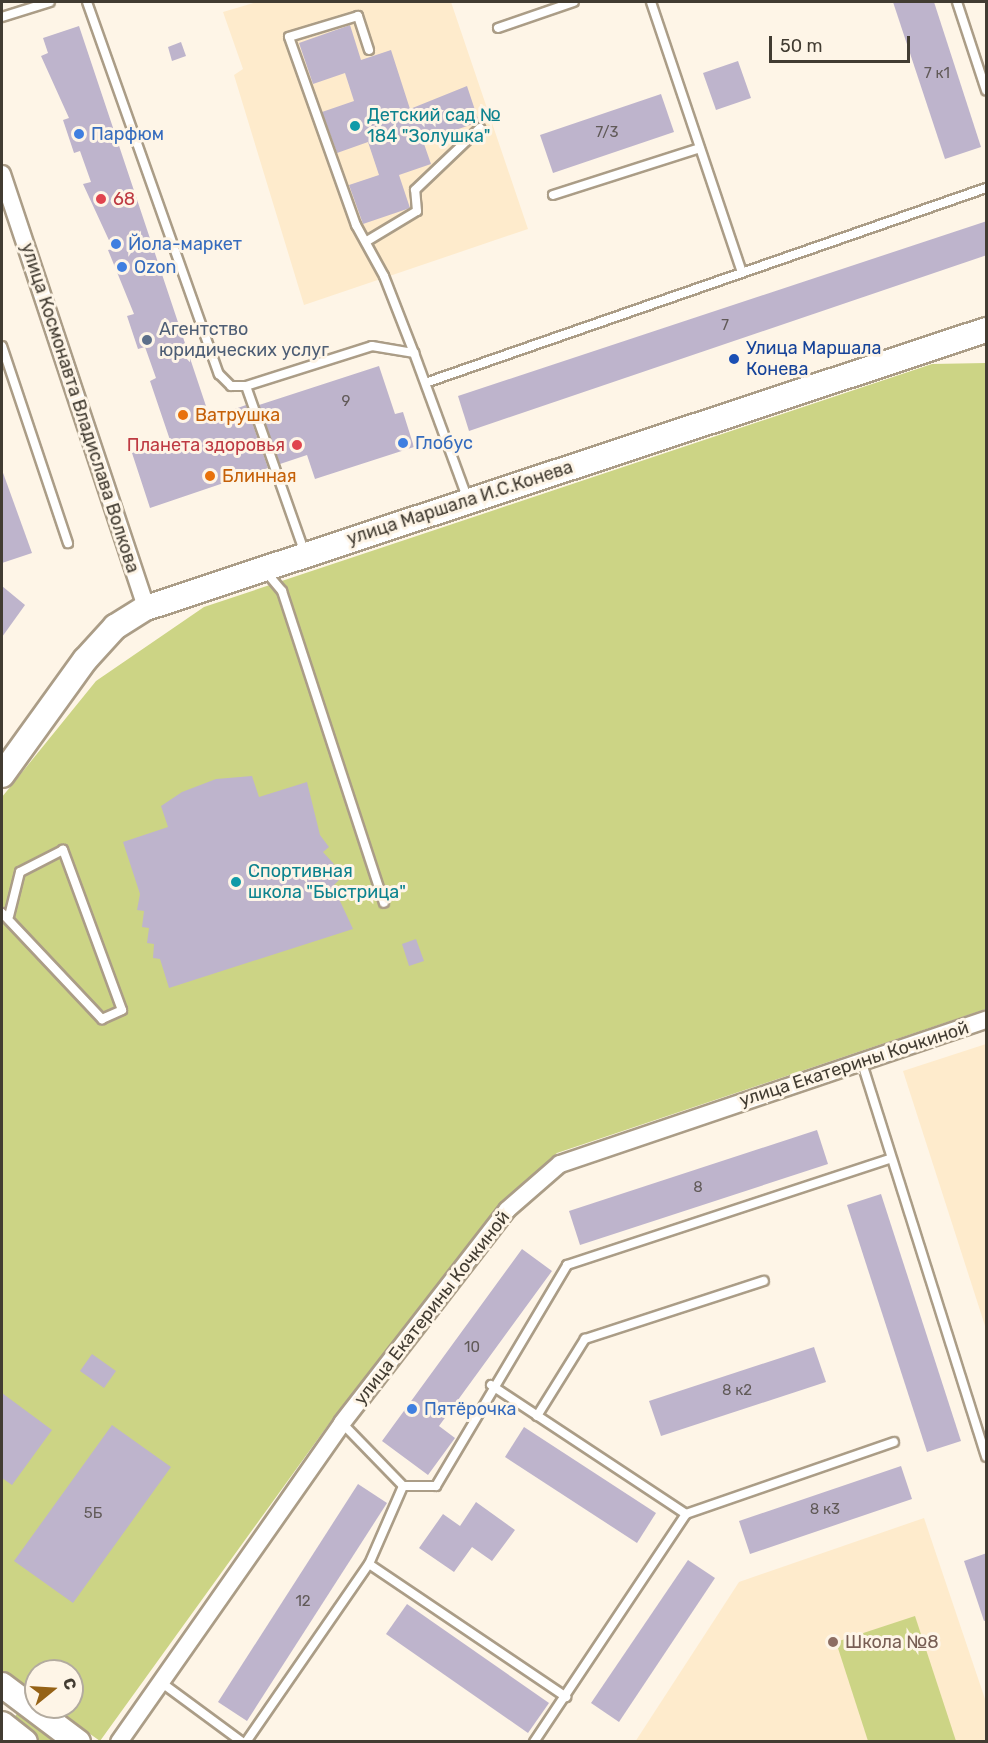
<!DOCTYPE html>
<meta charset="utf-8">
<style>
body{margin:0}
#map{position:relative;width:988px;height:1743px;overflow:hidden;background:#fef5e7;font-family:Rubik,sans-serif}
div>[style]{position:absolute}
[style*='--x']{left:calc(var(--x)*1px);top:calc(var(--y)*1px);width:calc(var(--w)*1px);rotate:calc(var(--a)*1deg)}
.built>*{inset:0;background:#feebcc}
.green>*{inset:0;background:#ccd485}
.building>*{inset:0;background:#beb4cc}
.roads{filter:drop-shadow(2px 0 #ab9d87) drop-shadow(-2px 0 #ab9d87) drop-shadow(0 2px #ab9d87) drop-shadow(0 -2px #ab9d87)}
.lane>*{height:8px;margin:-4px;padding:0 4px;transform-origin:4px;border-radius:4px;background:#fff}
.street>*{height:16px;margin:-8px;padding:0 8px;transform-origin:8px;border-radius:8px;background:#fff}
.secondary>*{height:24px;margin:-12px;padding:0 12px;transform-origin:12px;border-radius:12px;background:#fff}
.dots>*{width:16px;height:16px;translate:-50% -50%;box-sizing:border-box;border:3px solid #fef5e7;border-radius:50%}
span{translate:-50% -50%;white-space:nowrap;text-align:center;line-height:1.15;-webkit-text-stroke:6px #fef5e7;paint-order:stroke}
.number-label{font-size:15px;color:#615a58}
.number-label span{-webkit-text-stroke-width:0}
.culture-label{font-size:18px;color:#0d838f}
.left{translate:0 -50%;text-align:left}
.shop-label{font-size:18px;color:#366cbe}
.health-label{font-size:18px;color:#be3a42}
.right{translate:-100% -50%;text-align:right}
.service-label{font-size:18px;color:#4e5e75}
.transit-label{font-size:18px;color:#164399}
.street-label{font-size:18px;color:#423c32}
.food-label{font-size:18px;color:#c56008}
.education-label{font-size:18px;color:#785e54}
.frame{position:absolute;inset:0;border:3px solid #423c32;pointer-events:none}
.north{position:absolute;left:24px;top:1659px;width:60px;height:60px;box-sizing:border-box;background:#fef5e7;border:2px solid #b3ab9f;border-radius:50%;rotate:72deg;font-size:16px;font-weight:700;line-height:24px;text-align:center;color:#423c32}
.north::after{content:'';display:block;margin:auto;width:21px;height:27px;background:#956216;clip-path:polygon(50% 0,100% 100%,50% 72%,0 100%)}
.scale{position:absolute;left:769px;top:36px;width:141px;height:27px;box-sizing:border-box;border:3px solid #423c32;border-top:0;padding-left:8px;font-size:18px;line-height:21px;white-space:nowrap;color:#423c32;-webkit-text-stroke:4px #fef5e7;paint-order:stroke}
</style>
<div id="map">
<div class="built">
<i style="clip-path:polygon(257px 2px,451px 2px,528px 229px,304px 305px,234px 75px,243px 69px,223px 12px)"></i>
<i style="clip-path:polygon(986px 1044px,986px 1329px,903px 1071px)"></i>
<i style="clip-path:polygon(924px 1518px,986px 1702px,986px 1741px,635px 1742px,739px 1582px)"></i>
</div>
<div class="green">
<i style="clip-path:polygon(986px 363px,986px 1009px,557px 1153px,507px 1199px,336px 1414px,100px 1741px,52px 1707px,72px 1707px,72px 1671px,36px 1671px,36px 1695px,2px 1671px,2px 797px,96px 681px,204px 607px,932px 364px)"></i>
<i style="clip-path:polygon(915px 1616px,956px 1741px,868px 1741px,836px 1642px)"></i>
<i style="clip-path:polygon(19px 1711px,65px 1741px,38px 1741px,17px 1726px,13px 1719px)"></i>
</div>
<div class="building">
<i style="clip-path:polygon(893px 2px,934px 2px,981px 147px,945px 159px)"></i>
<i style="clip-path:polygon(350px 25px,361px 60px,391px 50px,410px 109px,467px 86px,479px 122px,423px 141px,431px 164px,399px 175px,410px 208px,363px 224px,349px 185px,379px 175px,368px 142px,337px 153px,322px 112px,354px 101px,345px 73px,313px 84px,299px 43px)"></i>
<i style="clip-path:polygon(79px 26px,210px 418px,246px 405px,268px 468px,150px 508px,132px 453px,170px 440px,150px 381px,156px 378px,145px 347px,138px 349px,127px 316px,134px 314px,108px 250px,113px 249px,83px 184px,91px 182px,80px 151px,74px 153px,63px 120px,69px 118px,41px 56px,48px 53px,43px 38px)"></i>
<i style="clip-path:polygon(181px 42px,186px 56px,172px 61px,168px 47px)"></i>
<i style="clip-path:polygon(738px 61px,751px 98px,716px 110px,703px 73px)"></i>
<i style="clip-path:polygon(661px 94px,674px 132px,553px 173px,540px 135px)"></i>
<i style="clip-path:polygon(987px 221px,987px 255px,469px 431px,458px 396px)"></i>
<i style="clip-path:polygon(379px 366px,395px 414px,403px 412px,414px 447px,315px 479px,307px 455px,280px 464px,259px 405px)"></i>
<i style="clip-path:polygon(2px 470px,32px 553px,2px 563px)"></i>
<i style="clip-path:polygon(2px 586px,25px 605px,2px 637px)"></i>
<i style="clip-path:polygon(252px 776px,259px 797px,307px 782px,320px 835px,329px 847px,323px 852px,334px 864px,328px 869px,339px 880px,334px 885px,345px 896px,340px 901px,353px 929px,169px 988px,160px 959px,153px 958px,154px 944px,147px 943px,149px 928px,142px 927px,144px 911px,137px 910px,140px 894px,123px 842px,168px 827px,161px 806px,182px 792px,216px 779px)"></i>
<i style="clip-path:polygon(416px 939px,424px 961px,409px 966px,402px 944px)"></i>
<i style="clip-path:polygon(817px 1130px,828px 1164px,580px 1245px,569px 1211px)"></i>
<i style="clip-path:polygon(881px 1194px,961px 1441px,927px 1452px,847px 1205px)"></i>
<i style="clip-path:polygon(522px 1249px,552px 1271px,439px 1426px,455px 1438px,428px 1475px,382px 1441px)"></i>
<i style="clip-path:polygon(814px 1347px,826px 1382px,661px 1436px,649px 1401px)"></i>
<i style="clip-path:polygon(92px 1354px,116px 1371px,104px 1388px,80px 1371px)"></i>
<i style="clip-path:polygon(2px 1393px,52px 1430px,12px 1485px,2px 1478px)"></i>
<i style="clip-path:polygon(112px 1425px,171px 1467px,73px 1603px,14px 1561px)"></i>
<i style="clip-path:polygon(524px 1427px,656px 1513px,637px 1543px,505px 1457px)"></i>
<i style="clip-path:polygon(901px 1466px,912px 1499px,750px 1554px,739px 1521px)"></i>
<i style="clip-path:polygon(358px 1484px,387px 1503px,247px 1721px,218px 1702px)"></i>
<i style="clip-path:polygon(476px 1502px,515px 1530px,492px 1561px,472px 1547px,454px 1572px,419px 1548px,443px 1514px,460px 1526px)"></i>
<i style="clip-path:polygon(987px 1553px,987px 1620px,984px 1621px,964px 1561px)"></i>
<i style="clip-path:polygon(688px 1560px,715px 1578px,619px 1722px,591px 1703px)"></i>
<i style="clip-path:polygon(407px 1604px,549px 1703px,528px 1733px,386px 1634px)"></i>
</div>
<div class="roads">
<div class="lane">
<i style="--x:87;--y:2;--w:395;--a:70.5"></i>
<i style="--x:219;--y:374;--w:17;--a:45"></i>
<i style="--x:231;--y:386;--w:15;--a:0"></i>
<i style="--x:246;--y:386;--w:132;--a:-17.6"></i>
<i style="--x:372;--y:346;--w:43;--a:9.5"></i>
<i style="--x:414;--y:353;--w:157;--a:69.8"></i>
<i style="--x:651;--y:2;--w:285;--a:71.4"></i>
<i style="--x:957;--y:2;--w:93;--a:71.8"></i>
<i style="--x:2;--y:17;--w:50;--a:-17.4"></i>
<i style="--x:498;--y:28;--w:80;--a:-18.9"></i>
<i style="--x:369;--y:50;--w:36;--a:-108"></i>
<i style="--x:358;--y:16;--w:72;--a:163.1"></i>
<i style="--x:289;--y:37;--w:200;--a:70.4"></i>
<i style="--x:356;--y:225;--w:58;--a:61.2"></i>
<i style="--x:384;--y:276;--w:83;--a:68.7"></i>
<i style="--x:553;--y:195;--w:154;--a:-17.7"></i>
<i style="--x:367;--y:241;--w:58;--a:-31"></i>
<i style="--x:417;--y:211;--w:21;--a:-95"></i>
<i style="--x:415;--y:190;--w:90;--a:-43.6"></i>
<i style="--x:2;--y:346;--w:208;--a:71.5"></i>
<i style="--x:428;--y:382;--w:591;--a:-19.17"></i>
<i style="--x:246;--y:386;--w:178;--a:70.6"></i>
<i style="--x:266;--y:572;--w:25;--a:50"></i>
<i style="--x:282;--y:591;--w:328;--a:71.9"></i>
<i style="--x:2;--y:913;--w:146;--a:46.7"></i>
<i style="--x:102;--y:1019;--w:22;--a:-24"></i>
<i style="--x:122;--y:1010;--w:171;--a:-110.2"></i>
<i style="--x:63;--y:850;--w:48;--a:152.9"></i>
<i style="--x:20;--y:872;--w:45;--a:104"></i>
<i style="--x:861;--y:1060;--w:416;--a:72.5"></i>
<i style="--x:491;--y:1385;--w:234;--a:33.5"></i>
<i style="--x:537;--y:1416;--w:91;--a:-58.1"></i>
<i style="--x:585;--y:1339;--w:188;--a:-18"></i>
<i style="--x:342;--y:1423;--w:88;--a:45.9"></i>
<i style="--x:369;--y:1564;--w:238;--a:34"></i>
<i style="--x:162;--y:1683;--w:99;--a:36.4"></i>
<i style="--x:246;--y:1742;--w:216;--a:-55.4"></i>
<i style="--x:369;--y:1564;--w:85;--a:-66.4"></i>
<i style="--x:403;--y:1486;--w:33;--a:0"></i>
<i style="--x:436;--y:1486;--w:257;--a:-59.3"></i>
<i style="--x:567;--y:1265;--w:340;--a:-18.2"></i>
<i style="--x:534;--y:1742;--w:274;--a:-56.3"></i>
<i style="--x:686;--y:1514;--w:220;--a:-19.1"></i>
</div>
<div class="street">
<i style="--x:2;--y:174;--w:457;--a:71.6"></i>
<i style="--x:119;--y:1742;--w:389;--a:-55"></i>
<i style="--x:342;--y:1423;--w:269;--a:-52.2"></i>
<i style="--x:507;--y:1210;--w:70;--a:-41"></i>
<i style="--x:560;--y:1164;--w:450;--a:-18.7"></i>
</div>
<div class="secondary">
<i style="--x:2;--y:775;--w:142;--a:-54.2"></i>
<i style="--x:85;--y:660;--w:45;--a:-47.7"></i>
<i style="--x:115;--y:627;--w:36;--a:-32"></i>
<i style="--x:146;--y:608;--w:885;--a:-18.31"></i>
<i style="--x:2;--y:1685;--w:95;--a:36.9"></i>
<i style="--x:2;--y:1724;--w:29;--a:38"></i>
</div>
</div>
<div class="dots">
<i style="left:355px;top:126px;background:#0f9aa8"></i>
<i style="left:79px;top:134px;background:#3f7fe0"></i>
<i style="left:101px;top:199px;background:#e0444e"></i>
<i style="left:116px;top:244px;background:#3f7fe0"></i>
<i style="left:122px;top:267px;background:#3f7fe0"></i>
<i style="left:147px;top:340px;background:#5c6f8a"></i>
<i style="left:734px;top:359px;background:#1a4fb4"></i>
<i style="left:183px;top:415px;background:#e8710a"></i>
<i style="left:403px;top:443px;background:#3f7fe0"></i>
<i style="left:297px;top:445px;background:#e0444e"></i>
<i style="left:210px;top:476px;background:#e8710a"></i>
<i style="left:236px;top:882px;background:#0f9aa8"></i>
<i style="left:412px;top:1409px;background:#3f7fe0"></i>
<i style="left:833px;top:1642px;background:#8d6e63"></i>
</div>
<div class="number-label">
<span style="left:937px;top:74px">7 к1</span>
<span style="left:607px;top:133px">7/3</span>
<span style="left:725px;top:326px">7</span>
<span style="left:346px;top:402px">9</span>
<span style="left:698px;top:1188px">8</span>
<span style="left:472px;top:1348px">10</span>
<span style="left:737px;top:1391px">8 к2</span>
<span style="left:825px;top:1510px">8 к3</span>
<span style="left:93px;top:1514px">5Б</span>
<span style="left:303px;top:1602px">12</span>
</div>
<div class="culture-label">
<span class="left" style="left:367px;top:126px">Детский сад №<br>184 "Золушка"</span>
<span class="left" style="left:248px;top:882px">Спортивная<br>школа "Быстрица"</span>
</div>
<div class="shop-label">
<span class="left" style="left:91px;top:134px">Парфюм</span>
<span class="left" style="left:128px;top:244px">Йола-маркет</span>
<span class="left" style="left:134px;top:267px">Ozon</span>
<span class="left" style="left:415px;top:443px">Глобус</span>
<span class="left" style="left:424px;top:1409px">Пятёрочка</span>
</div>
<div class="health-label">
<span class="left" style="left:113px;top:199px">68</span>
<span class="right" style="left:285px;top:445px">Планета здоровья</span>
</div>
<div class="service-label">
<span class="left" style="left:159px;top:340px">Агентство<br>юридических услуг</span>
</div>
<div class="transit-label">
<span class="left" style="left:746px;top:359px">Улица Маршала<br>Конева</span>
</div>
<div class="street-label">
<span style="left:80px;top:408px;rotate:72deg">улица Космонавта Владислава Волкова</span>
<span style="left:460px;top:503px;rotate:-18deg">улица Маршала И.С.Конева</span>
<span style="left:854px;top:1064px;rotate:-18deg">улица Екатерины Кочкиной</span>
<span style="left:432px;top:1308px;rotate:-52deg">улица Екатерины Кочкиной</span>
</div>
<div class="food-label">
<span class="left" style="left:195px;top:415px">Ватрушка</span>
<span class="left" style="left:222px;top:476px">Блинная</span>
</div>
<div class="education-label">
<span class="left" style="left:845px;top:1642px">Школа №8</span>
</div>
<div class="frame"></div>
<div class="north">С</div>
<div class="scale">50 m</div>
</div>
